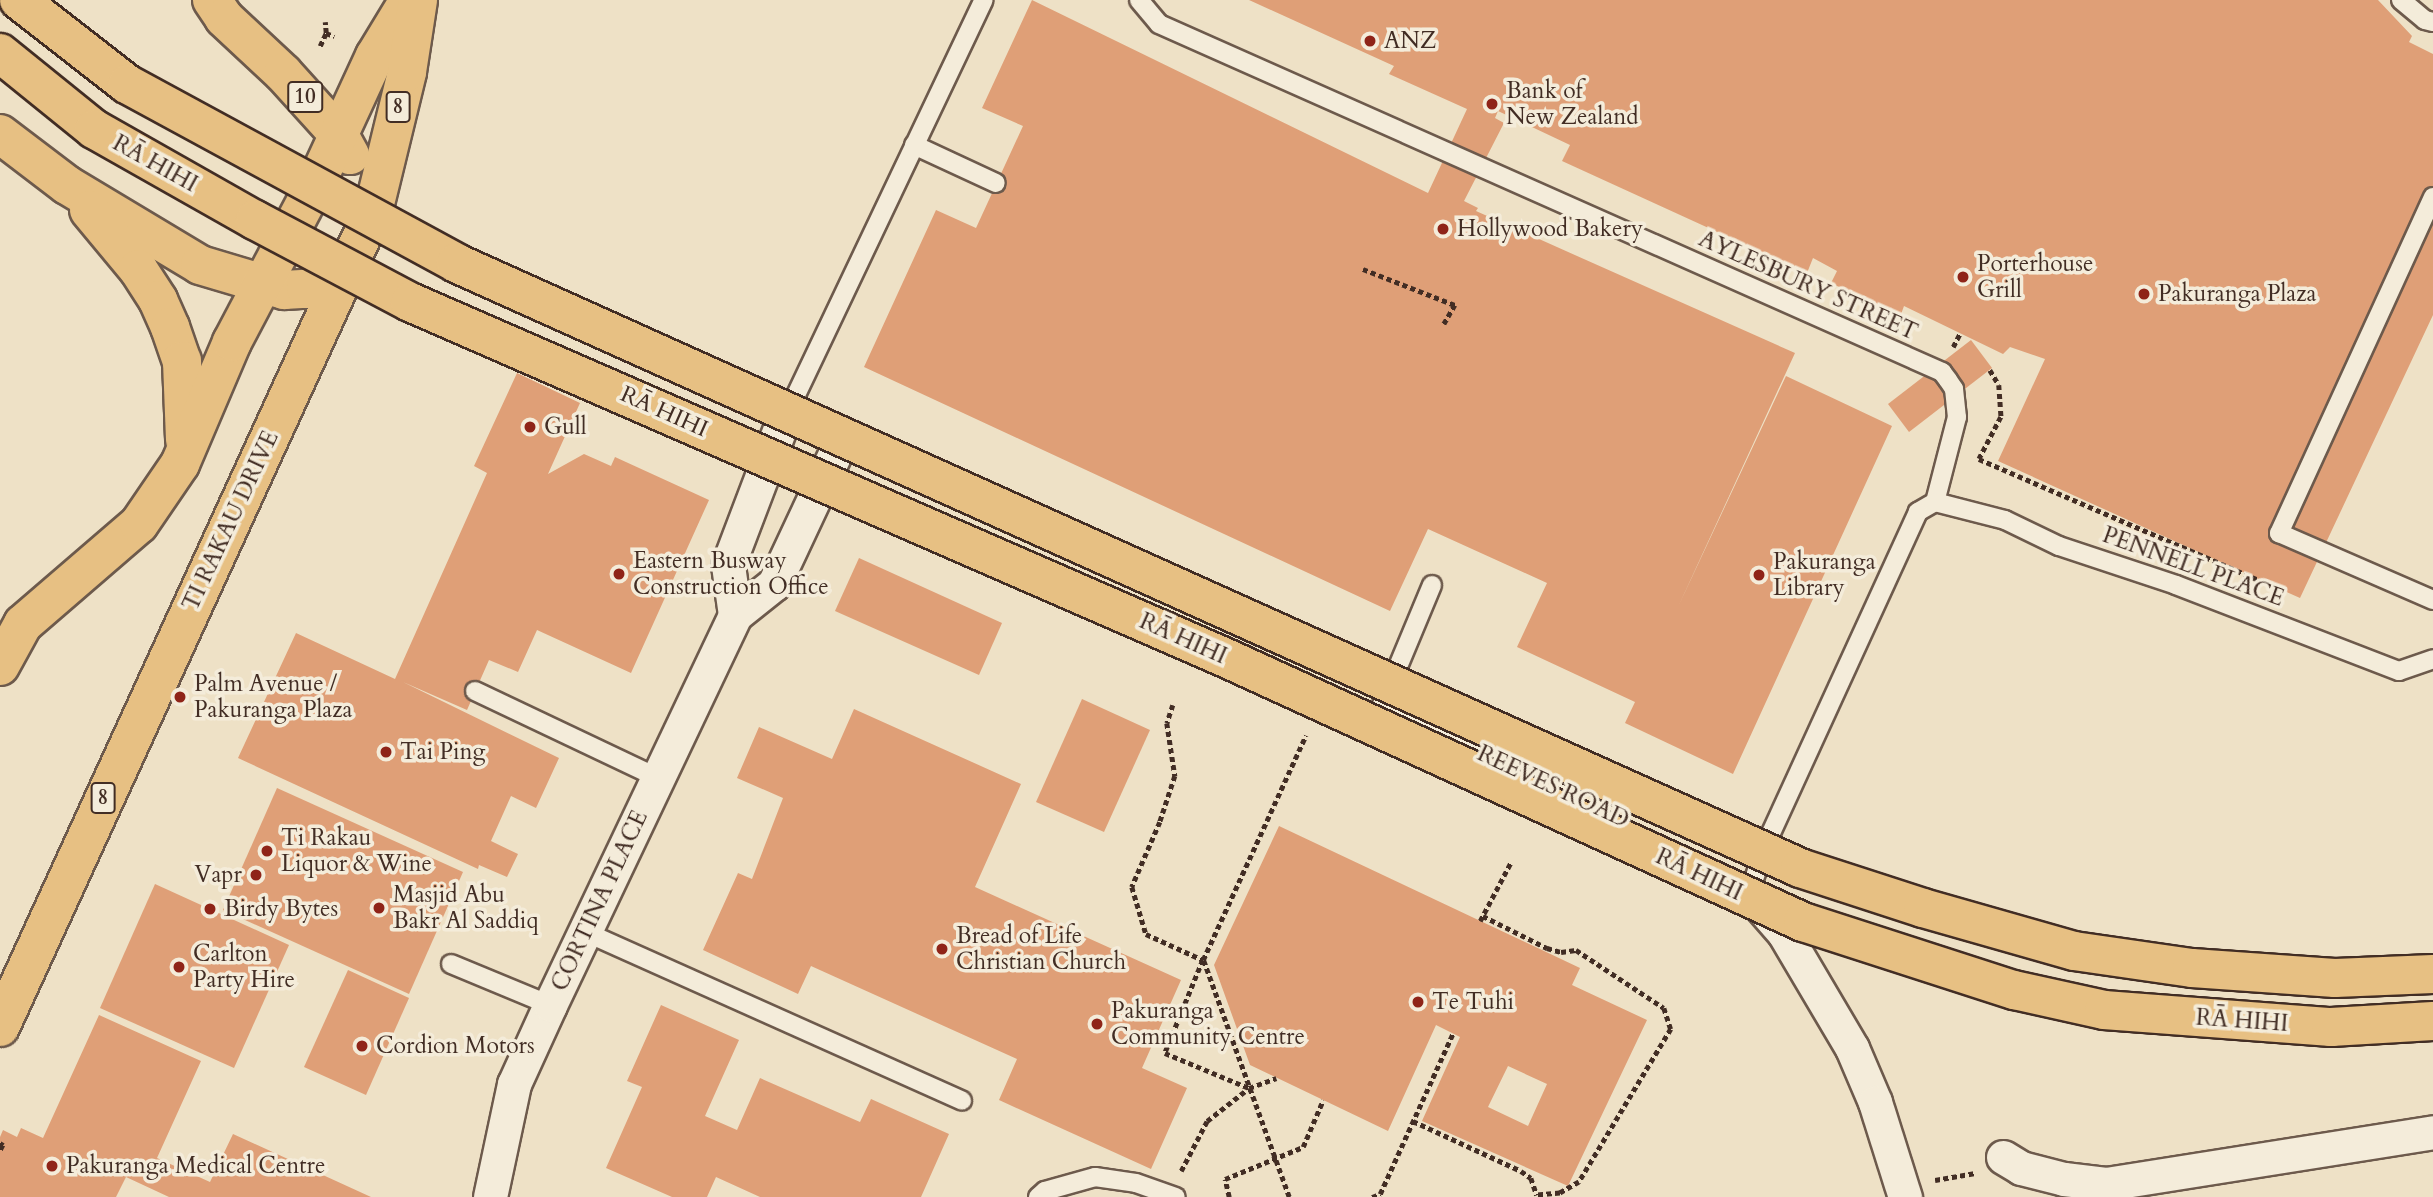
<!DOCTYPE html>
<meta charset="utf-8">
<style>
body{margin:0}
#map{position:relative;width:2433px;height:1197px;overflow:hidden;background:#eee1c6;font-family:Cardo,serif}
div>[style]{position:absolute}
[style*='--x']{left:calc(var(--x)*1px);top:calc(var(--y)*1px);width:calc(var(--w)*1px);rotate:calc(var(--a)*1deg)}
.building>*{inset:0;background:#df9f77}
.path>*{height:4.5px;margin-top:-2.25px;transform-origin:0;background:repeating-linear-gradient(90deg,#422d24 0 5px,transparent 0 8.5px)}
.roads{filter:drop-shadow(2px 0 #6d5a4c) drop-shadow(-2px 0 #6d5a4c) drop-shadow(0 2px #6d5a4c) drop-shadow(0 -2px #6d5a4c)}
.service>*{height:18px;margin:-9px;padding:0 9px;transform-origin:9px;border-radius:9px;background:#f4ecda}
.minor>*{height:33px;margin:-16.5px;padding:0 16.5px;transform-origin:16.5px;border-radius:16.5px;background:#f4ecda}
.primary>*{height:38px;margin:-19px;padding:0 19px;transform-origin:19px;border-radius:19px;background:#e7c083}
.bridges{filter:drop-shadow(2px 0 #422d24) drop-shadow(-2px 0 #422d24) drop-shadow(0 2px #422d24) drop-shadow(0 -2px #422d24)}
.primary-bridge>*{height:38px;margin:-19px;padding:0 19px;transform-origin:19px;border-radius:19px;background:#e7c083}
.dots>*{width:19px;height:19px;translate:-50% -50%;box-sizing:border-box;border:4px solid #f4ecda;border-radius:50%}
span{translate:-50% -50%;white-space:nowrap;text-align:center;line-height:1.15;-webkit-text-stroke:7px #f4ecda;paint-order:stroke}
.shield-label span{padding:2px 5px;background:#f4ecda;border:2px solid;border-radius:5px;-webkit-text-stroke-width:0}
.shield-label{font-size:21px;color:#422d24;font-weight:700}
.poi-label{font-size:23px;color:#422d24}
.left{translate:0 -50%;text-align:left}
.right{translate:-100% -50%;text-align:right}
.street-label{font-size:23px;color:#422d24}
</style>
<div id="map">
<div class="building">
<i style="clip-path:polygon(1032px 0,1428px 193px,1467px 109px,1389px 74px,1394px 66px,1249px 0,2378px 0,2412px 36px,2409px 42px,2433px 54px,2433px 315px,2300px 598px,1998px 461px,2045px 359px,2010px 347px,2003px 354px,1904px 306px,1900px 317px,1831px 283px,1837px 271px,1813px 258px,1807px 273px,1562px 161px,1570px 145px,1498px 111px,1495px 118px,1504px 123px,1464px 201px,1478px 208px,1476px 211px,1795px 353px,1678px 607px,1786px 376px,1892px 426px,1733px 774px,1625px 723px,1635px 702px,1517px 647px,1547px 583px,1428px 529px,1390px 611px,864px 367px,936px 210px,976px 228px,1023px 126px,982px 108px)"></i>
<i style="clip-path:polygon(1971px 340px,1992px 368px,1909px 432px,1888px 404px)"></i>
<i style="clip-path:polygon(517px 373px,580px 403px,548px 474px,584px 454px,611px 466px,615px 457px,709px 500px,631px 673px,537px 630px,518px 672px,489px 660px,467px 710px,403px 682px,559px 758px,536px 808px,511px 796px,491px 841px,518px 854px,507px 877px,479px 865px,478px 869px,238px 758px,296px 633px,395px 679px,487px 473px,474px 466px)"></i>
<i style="clip-path:polygon(859px 558px,1002px 623px,979px 675px,835px 611px)"></i>
<i style="clip-path:polygon(1082px 699px,1150px 730px,1104px 832px,1036px 802px)"></i>
<i style="clip-path:polygon(854px 709px,1021px 784px,975px 887px,1181px 980px,1142px 1068px,1187px 1088px,1151px 1169px,999px 1100px,1017px 1059px,811px 966px,798px 994px,703px 950px,738px 873px,752px 879px,783px 798px,737px 778px,759px 727px,832px 759px)"></i>
<i style="clip-path:polygon(277px 788px,463px 872px,409px 994px,223px 910px)"></i>
<i style="clip-path:polygon(evenodd,1279px 826px,1580px 968px,1572px 985px,1647px 1020px,1568px 1186px,1422px 1121px,1460px 1037px,1436px 1025px,1388px 1131px,1250px 1065px,1214px 965px,1279px 826px,1508px 1066px,1547px 1084px,1528px 1126px,1488px 1107px,1508px 1066px)"></i>
<i style="clip-path:polygon(155px 884px,289px 945px,234px 1068px,100px 1008px)"></i>
<i style="clip-path:polygon(348px 970px,409px 998px,366px 1095px,304px 1067px)"></i>
<i style="clip-path:polygon(661px 1005px,739px 1040px,705px 1116px,737px 1130px,760px 1078px,860px 1122px,871px 1099px,949px 1134px,921px 1197px,760px 1197px,716px 1177px,707px 1197px,672px 1197px,606px 1168px,642px 1087px,627px 1081px)"></i>
<i style="clip-path:polygon(99px 1015px,201px 1061px,157px 1158px,210px 1182px,233px 1134px,371px 1197px,169px 1197px,126px 1177px,116px 1197px,0 1197px,0 1137px,3px 1130px,17px 1137px,21px 1128px,43px 1138px)"></i>
</div>
<div class="path">
<i style="--x:326;--y:33;--w:9;--a:21"></i>
<i style="--x:320;--y:46;--w:14;--a:-65"></i>
<i style="--x:326;--y:33;--w:11;--a:-95"></i>
<i style="--x:1363;--y:269;--w:99;--a:21.4"></i>
<i style="--x:1455;--y:305;--w:22;--a:120"></i>
<i style="--x:1953;--y:347;--w:16;--a:-63"></i>
<i style="--x:1990;--y:370;--w:17;--a:59"></i>
<i style="--x:1999;--y:385;--w:32;--a:86"></i>
<i style="--x:2001;--y:417;--w:47;--a:117.6"></i>
<i style="--x:1979;--y:459;--w:327;--a:23.4"></i>
<i style="--x:1173;--y:705;--w:19;--a:108"></i>
<i style="--x:1167;--y:723;--w:54;--a:81.4"></i>
<i style="--x:1175;--y:776;--w:48;--a:108.1"></i>
<i style="--x:1160;--y:822;--w:71;--a:113.3"></i>
<i style="--x:1132;--y:887;--w:49;--a:73.4"></i>
<i style="--x:1146;--y:934;--w:63;--a:24.5"></i>
<i style="--x:1203;--y:960;--w:100;--a:112.2"></i>
<i style="--x:1165;--y:1053;--w:91;--a:22.6"></i>
<i style="--x:1483;--y:916;--w:72;--a:26.6"></i>
<i style="--x:1547;--y:948;--w:15;--a:16"></i>
<i style="--x:1561;--y:952;--w:15;--a:-8"></i>
<i style="--x:1576;--y:950;--w:105;--a:33.4"></i>
<i style="--x:1664;--y:1008;--w:22;--a:72"></i>
<i style="--x:1671;--y:1029;--w:179;--a:121"></i>
<i style="--x:1579;--y:1182;--w:22;--a:150"></i>
<i style="--x:1560;--y:1193;--w:23;--a:175"></i>
<i style="--x:1480;--y:921;--w:67;--a:-62.3"></i>
<i style="--x:1413;--y:1121;--w:119;--a:24.8"></i>
<i style="--x:1521;--y:1171;--w:12;--a:35"></i>
<i style="--x:1531;--y:1178;--w:18;--a:71"></i>
<i style="--x:0;--y:1143;--w:4;--a:34"></i>
<i style="--x:3;--y:1145;--w:7;--a:117"></i>
<i style="--x:1181;--y:1171;--w:56;--a:-62.5"></i>
<i style="--x:1207;--y:1121;--w:53;--a:-38.2"></i>
<i style="--x:1249;--y:1088;--w:29;--a:-20"></i>
<i style="--x:1935;--y:1180;--w:41;--a:-9.9"></i>
<i style="--x:1229;--y:1197;--w:18;--a:-103"></i>
<i style="--x:1225;--y:1179;--w:84;--a:-22.3"></i>
<i style="--x:1303;--y:1147;--w:51;--a:-66.9"></i>
<i style="--x:1289;--y:1197;--w:252;--a:-109.9"></i>
<i style="--x:1203;--y:960;--w:247;--a:-65.4"></i>
<i style="--x:1372;--y:1197;--w:9;--a:-21"></i>
<i style="--x:1380;--y:1194;--w:177;--a:-65.6"></i>
</div>
<div class="roads">
<div class="service">
<i style="--x:1139;--y:0;--w:31;--a:50"></i>
<i style="--x:1159;--y:24;--w:857;--a:23.96"></i>
<i style="--x:1942;--y:372;--w:10;--a:53"></i>
<i style="--x:1948;--y:380;--w:11;--a:56"></i>
<i style="--x:1954;--y:389;--w:28;--a:84"></i>
<i style="--x:1957;--y:417;--w:88;--a:104.5"></i>
<i style="--x:1935;--y:502;--w:20;--a:150"></i>
<i style="--x:1918;--y:512;--w:365;--a:114.6"></i>
<i style="--x:1766;--y:844;--w:53;--a:108.8"></i>
<i style="--x:1749;--y:894;--w:8;--a:-140"></i>
<i style="--x:2401;--y:0;--w:31;--a:40"></i>
<i style="--x:2425;--y:20;--w:8;--a:14"></i>
<i style="--x:914;--y:145;--w:90;--a:24.9"></i>
<i style="--x:2433;--y:197;--w:370;--a:114.6"></i>
<i style="--x:2279;--y:533;--w:168;--a:23.5"></i>
<i style="--x:787;--y:414;--w:458;--a:-64.6"></i>
<i style="--x:1935;--y:502;--w:72;--a:14.4"></i>
<i style="--x:2005;--y:520;--w:60;--a:25.7"></i>
<i style="--x:2059;--y:546;--w:123;--a:18.4"></i>
<i style="--x:2176;--y:585;--w:239;--a:21.1"></i>
<i style="--x:2399;--y:671;--w:36;--a:-19"></i>
<i style="--x:1432;--y:585;--w:130;--a:112.6"></i>
<i style="--x:1382;--y:705;--w:203;--a:25.4"></i>
<i style="--x:475;--y:691;--w:203;--a:25.4"></i>
<i style="--x:585;--y:932;--w:413;--a:24.1"></i>
<i style="--x:451;--y:964;--w:107;--a:22.5"></i>
<i style="--x:1038;--y:1197;--w:9;--a:-41"></i>
<i style="--x:1045;--y:1191;--w:52;--a:-15.6"></i>
<i style="--x:1095;--y:1177;--w:41;--a:8.3"></i>
<i style="--x:1136;--y:1183;--w:42;--a:19.3"></i>
</div>
<div class="minor">
<i style="--x:735;--y:615;--w:50;--a:-98"></i>
<i style="--x:728;--y:565;--w:143;--a:-69.2"></i>
<i style="--x:1756;--y:901;--w:43;--a:48.8"></i>
<i style="--x:1784;--y:933;--w:134;--a:59.4"></i>
<i style="--x:1852;--y:1048;--w:59;--a:66.9"></i>
<i style="--x:1875;--y:1102;--w:100;--a:72.5"></i>
<i style="--x:2003;--y:1157;--w:21;--a:31"></i>
<i style="--x:2021;--y:1168;--w:44;--a:14.3"></i>
<i style="--x:2064;--y:1179;--w:42;--a:6.8"></i>
<i style="--x:2106;--y:1184;--w:331;--a:-9"></i>
<i style="--x:490;--y:1197;--w:116;--a:-78"></i>
<i style="--x:514;--y:1084;--w:87;--a:-65.5"></i>
<i style="--x:550;--y:1005;--w:432;--a:-64.6"></i>
<i style="--x:735;--y:615;--w:50;--a:-38.5"></i>
<i style="--x:774;--y:584;--w:141;--a:-64.9"></i>
</div>
<div class="primary">
<i style="--x:212;--y:0;--w:22;--a:56"></i>
<i style="--x:224;--y:18;--w:81;--a:43"></i>
<i style="--x:283;--y:73;--w:84;--a:47.9"></i>
<i style="--x:339;--y:135;--w:23;--a:61"></i>
<i style="--x:0;--y:134;--w:84;--a:37.3"></i>
<i style="--x:67;--y:185;--w:155;--a:31"></i>
<i style="--x:200;--y:265;--w:88;--a:16.6"></i>
<i style="--x:284;--y:290;--w:22;--a:-3"></i>
<i style="--x:306;--y:289;--w:37;--a:-14"></i>
<i style="--x:89;--y:210;--w:77;--a:50.3"></i>
<i style="--x:138;--y:269;--w:37;--a:57"></i>
<i style="--x:158;--y:300;--w:30;--a:66"></i>
<i style="--x:170;--y:327;--w:36;--a:71"></i>
<i style="--x:182;--y:361;--w:79;--a:87.8"></i>
<i style="--x:0;--y:666;--w:48;--a:-61.3"></i>
<i style="--x:23;--y:624;--w:153;--a:-40.8"></i>
<i style="--x:139;--y:524;--w:73;--a:-55.7"></i>
<i style="--x:180;--y:464;--w:133;--a:-66.9"></i>
<i style="--x:232;--y:342;--w:189;--a:-62.2"></i>
<i style="--x:320;--y:175;--w:131;--a:-65.2"></i>
<i style="--x:375;--y:56;--w:66;--a:-58.7"></i>
<i style="--x:0;--y:1027;--w:896;--a:-65.41"></i>
<i style="--x:373;--y:212;--w:144;--a:-76.3"></i>
<i style="--x:407;--y:72;--w:73;--a:-81.3"></i>
</div>
</div>
<div class="bridges">
<div class="primary-bridge">
<i style="--x:19;--y:0;--w:137;--a:37.9"></i>
<i style="--x:127;--y:84;--w:375;--a:28.5"></i>
<i style="--x:456;--y:263;--w:1474;--a:24.23"></i>
<i style="--x:1800;--y:868;--w:129;--a:18"></i>
<i style="--x:1923;--y:908;--w:157;--a:15.9"></i>
<i style="--x:2074;--y:951;--w:119;--a:8.2"></i>
<i style="--x:2192;--y:968;--w:143;--a:4"></i>
<i style="--x:2335;--y:978;--w:98;--a:-2.3"></i>
<i style="--x:0;--y:53;--w:121;--a:39"></i>
<i style="--x:94;--y:129;--w:185;--a:29.5"></i>
<i style="--x:255;--y:220;--w:175;--a:27.9"></i>
<i style="--x:410;--y:302;--w:890;--a:23.57"></i>
<i style="--x:1226;--y:658;--w:635;--a:24.59"></i>
<i style="--x:1803;--y:922;--w:222;--a:17.9"></i>
<i style="--x:2014;--y:990;--w:92;--a:12.5"></i>
<i style="--x:2104;--y:1010;--w:228;--a:4.3"></i>
<i style="--x:2331;--y:1027;--w:102;--a:-3.4"></i>
</div>
</div>
<div class="dots">
<i style="left:1370px;top:41px;background:#8f2418"></i>
<i style="left:1492px;top:104px;background:#8f2418"></i>
<i style="left:1443px;top:229px;background:#8f2418"></i>
<i style="left:1963px;top:277px;background:#8f2418"></i>
<i style="left:2144px;top:294px;background:#8f2418"></i>
<i style="left:530px;top:427px;background:#8f2418"></i>
<i style="left:619px;top:574px;background:#8f2418"></i>
<i style="left:1759px;top:575px;background:#8f2418"></i>
<i style="left:180px;top:697px;background:#8f2418"></i>
<i style="left:386px;top:752px;background:#8f2418"></i>
<i style="left:267px;top:851px;background:#8f2418"></i>
<i style="left:256px;top:875px;background:#8f2418"></i>
<i style="left:379px;top:908px;background:#8f2418"></i>
<i style="left:210px;top:909px;background:#8f2418"></i>
<i style="left:942px;top:949px;background:#8f2418"></i>
<i style="left:179px;top:967px;background:#8f2418"></i>
<i style="left:1418px;top:1002px;background:#8f2418"></i>
<i style="left:1097px;top:1024px;background:#8f2418"></i>
<i style="left:362px;top:1046px;background:#8f2418"></i>
<i style="left:52px;top:1166px;background:#8f2418"></i>
</div>
<div class="shield-label">
<span style="left:305px;top:97px">10</span>
<span style="left:398px;top:107px">8</span>
<span style="left:103px;top:798px">8</span>
</div>
<div class="poi-label">
<span class="left" style="left:1384px;top:41px">ANZ</span>
<span class="left" style="left:1506px;top:104px">Bank of<br>New Zealand</span>
<span class="left" style="left:1457px;top:229px">Hollywood Bakery</span>
<span class="left" style="left:1977px;top:277px">Porterhouse<br>Grill</span>
<span class="left" style="left:2158px;top:294px">Pakuranga Plaza</span>
<span class="left" style="left:544px;top:427px">Gull</span>
<span class="left" style="left:633px;top:574px">Eastern Busway<br>Construction Office</span>
<span class="left" style="left:1773px;top:575px">Pakuranga<br>Library</span>
<span class="left" style="left:194px;top:697px">Palm Avenue /<br>Pakuranga Plaza</span>
<span class="left" style="left:400px;top:752px">Tai Ping</span>
<span class="left" style="left:281px;top:851px">Ti Rakau<br>Liquor &amp; Wine</span>
<span class="right" style="left:242px;top:875px">Vapr</span>
<span class="left" style="left:393px;top:908px">Masjid Abu<br>Bakr Al Saddiq</span>
<span class="left" style="left:224px;top:909px">Birdy Bytes</span>
<span class="left" style="left:956px;top:949px">Bread of Life<br>Christian Church</span>
<span class="left" style="left:193px;top:967px">Carlton<br>Party Hire</span>
<span class="left" style="left:1432px;top:1002px">Te Tuhi</span>
<span class="left" style="left:1111px;top:1024px">Pakuranga<br>Community Centre</span>
<span class="left" style="left:376px;top:1046px">Cordion Motors</span>
<span class="left" style="left:66px;top:1166px">Pakuranga Medical Centre</span>
</div>
<div class="street-label">
<span style="left:155px;top:164px;rotate:29deg">RĀ HIHI</span>
<span style="left:1808px;top:286px;rotate:24deg">AYLESBURY STREET</span>
<span style="left:664px;top:412px;rotate:24deg">RĀ HIHI</span>
<span style="left:231px;top:521px;rotate:-65deg">TI RAKAU DRIVE</span>
<span style="left:2193px;top:567px;rotate:20deg">PENNELL PLACE</span>
<span style="left:1183px;top:639px;rotate:24deg">RĀ HIHI</span>
<span style="left:1553px;top:787px;rotate:25deg">REEVES ROAD</span>
<span style="left:1699px;top:875px;rotate:25deg">RĀ HIHI</span>
<span style="left:600px;top:901px;rotate:-65deg">CORTINA PLACE</span>
<span style="left:2242px;top:1021px;rotate:4deg">RĀ HIHI</span>
</div>
</div>
